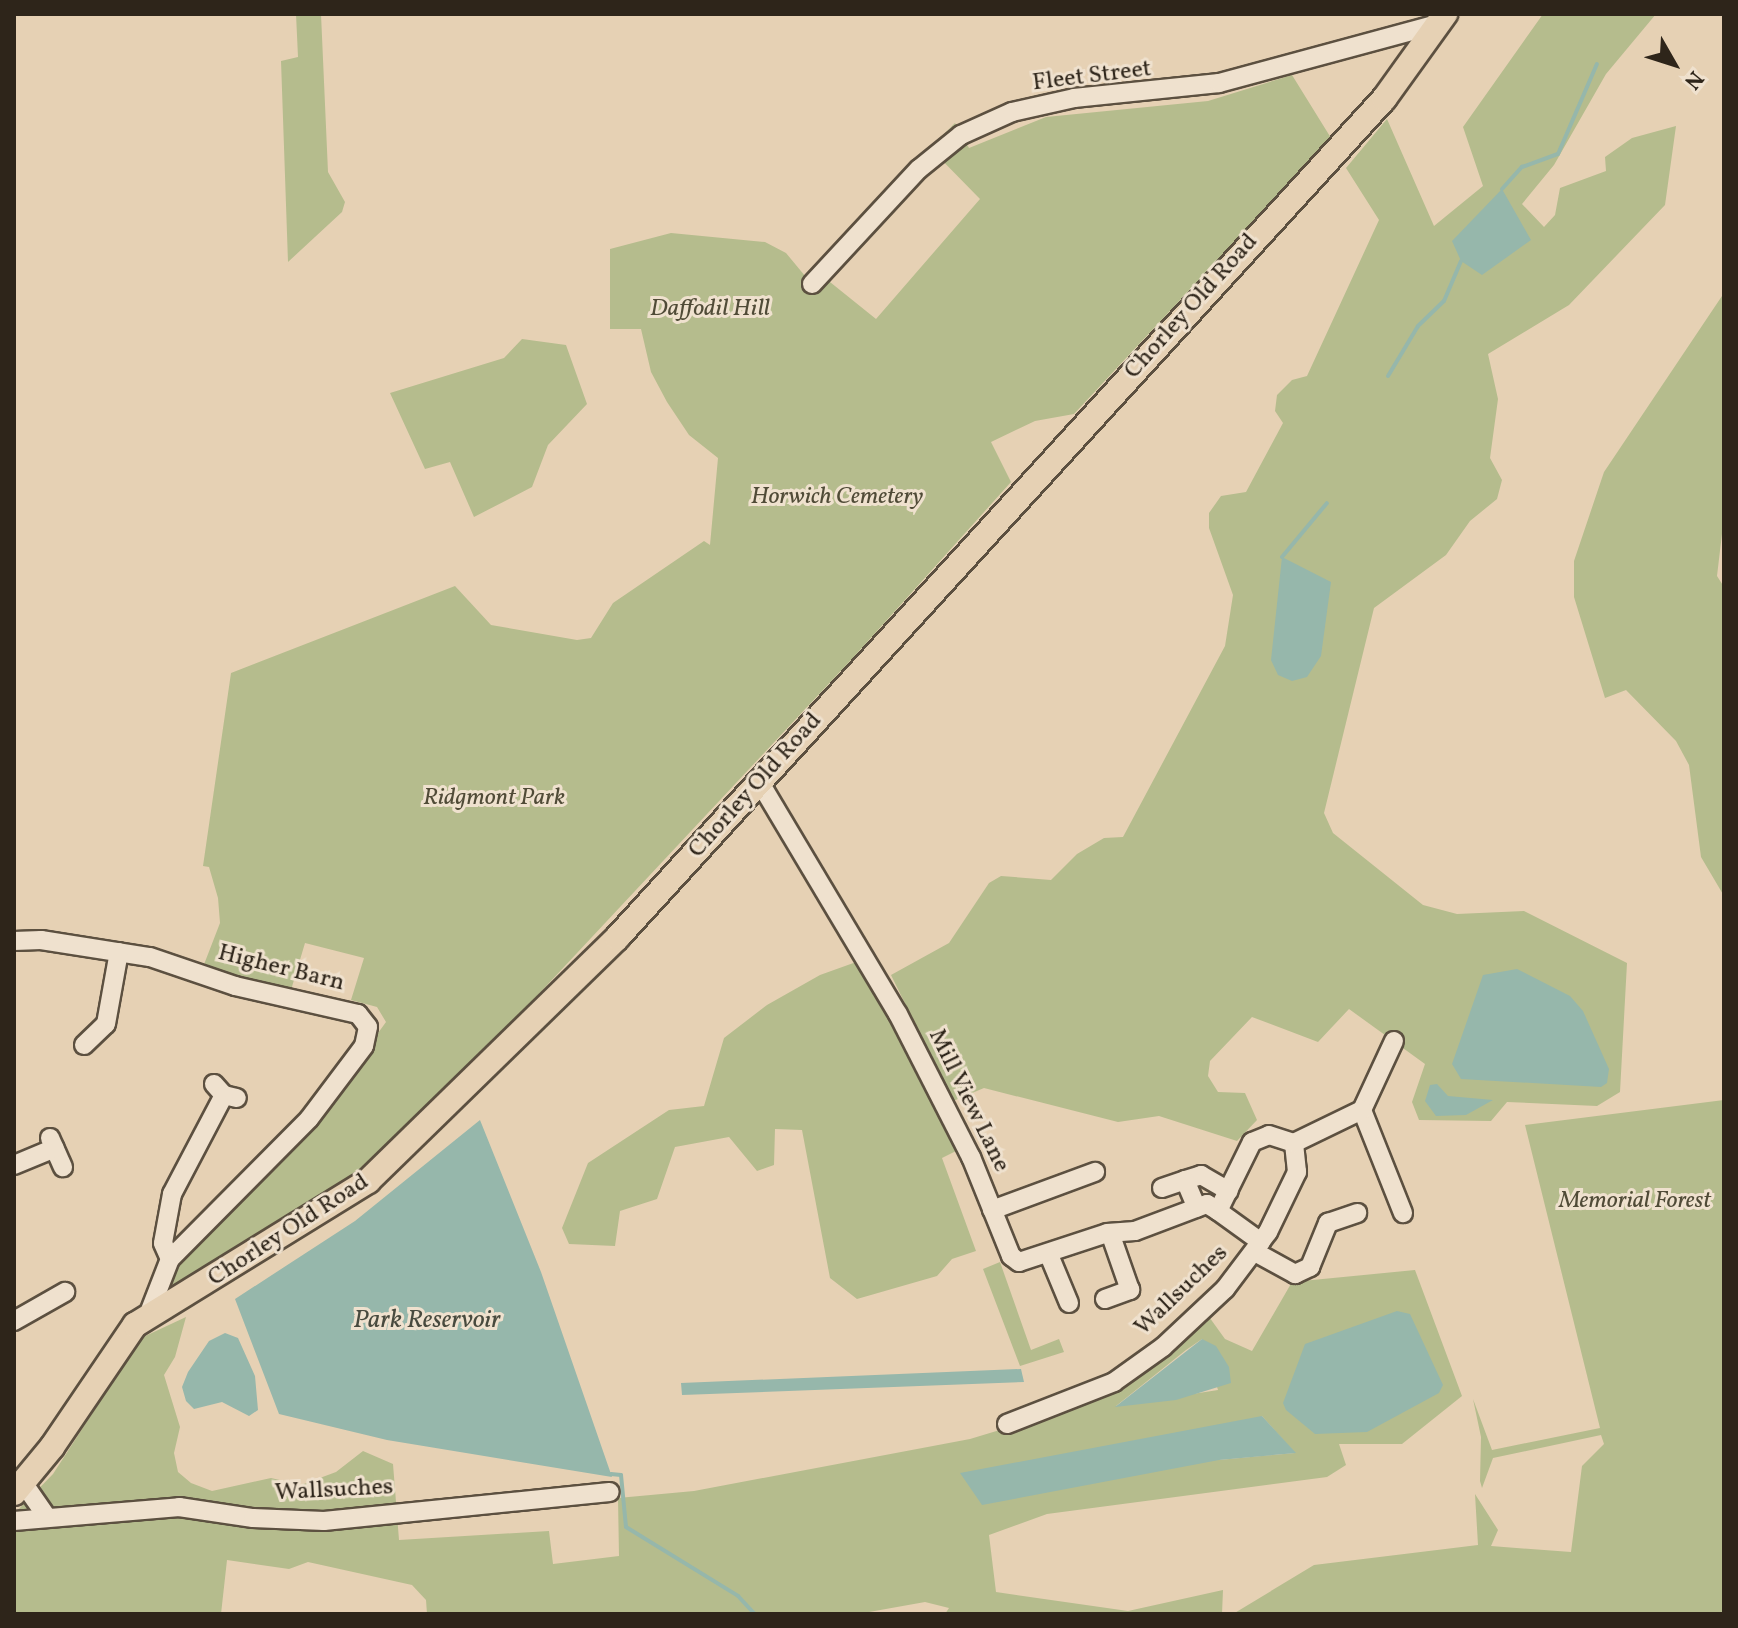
<!DOCTYPE html>
<style>
body{margin:0}
#map{position:relative;width:1738px;height:1628px;overflow:hidden;background:#e6d1b4;font-family:Vollkorn,serif}
div>[style]{position:absolute}
[style*='--x']{left:calc(var(--x)*1px);top:calc(var(--y)*1px);width:calc(var(--w)*1px);rotate:calc(var(--a)*1deg)}
.green>*{inset:0;background:#b5bc8d}
.water>*{inset:0;background:#96b7ab}
.stream>*{height:4px;margin:-2px;padding:0 2px;transform-origin:2px;border-radius:2px;background:#96b7ab}
.roads{filter:drop-shadow(2px 0 #5c5040) drop-shadow(-2px 0 #5c5040) drop-shadow(0 2px #5c5040) drop-shadow(0 -2px #5c5040)}
.minor>*{height:18px;margin:-9px;padding:0 9px;transform-origin:9px;border-radius:9px;background:#efe1ce}
.major>*{height:24px;margin:-12px;padding:0 12px;transform-origin:12px;border-radius:12px;background:#e6d1b4}
span{translate:-50% -50%;white-space:nowrap;text-align:center;line-height:1.15;-webkit-text-stroke:6px #efe1ce;paint-order:stroke}
.street-label{font-size:24px;color:#2e251a}
.park-label{font-size:24px;color:#504b37;font-style:italic}
.water-label{font-size:26px;color:#484a3e;font-style:italic}
.frame{position:absolute;inset:0;border:16px solid #2e251a;pointer-events:none}
.north{position:absolute;left:1634px;top:24px;width:80px;height:80px;-webkit-text-stroke:6px #efe1ce;paint-order:stroke;rotate:129deg;font-size:22px;font-weight:700;line-height:32px;text-align:center;color:#2e251a}
.north::after{content:'';display:block;margin:auto;width:28px;height:36px;background:#2e251a;clip-path:polygon(50% 0,100% 100%,50% 72%,0 100%)}
</style>
<div id="map">
<div class="green">
<i style="clip-path:polygon(296px 14px,321px 14px,328px 172px,345px 202px,342px 212px,288px 262px,281px 61px,298px 57px)"></i>
<i style="clip-path:polygon(1543px 14px,1656px 14px,1606px 74px,1554px 165px,1522px 204px,1544px 227px,1555px 215px,1560px 188px,1606px 171px,1605px 157px,1632px 138px,1676px 126px,1665px 205px,1569px 305px,1488px 354px,1498px 399px,1490px 458px,1502px 480px,1497px 499px,1470px 521px,1446px 555px,1374px 608px,1324px 813px,1333px 833px,1423px 905px,1457px 914px,1524px 911px,1627px 963px,1620px 1092px,1597px 1106px,1507px 1102px,1491px 1121px,1419px 1120px,1412px 1102px,1425px 1064px,1349px 1009px,1318px 1042px,1252px 1017px,1210px 1061px,1208px 1076px,1218px 1092px,1245px 1093px,1257px 1120px,1237px 1141px,1159px 1116px,1118px 1122px,984px 1088px,953px 1101px,891px 975px,949px 943px,989px 883px,1001px 876px,1051px 880px,1077px 854px,1104px 838px,1123px 837px,1225px 646px,1233px 595px,1209px 528px,1209px 513px,1221px 496px,1246px 492px,1283px 423px,1275px 411px,1277px 395px,1292px 380px,1307px 376px,1379px 220px,1346px 168px,1387px 119px,1434px 226px,1483px 186px,1463px 127px)"></i>
<i style="clip-path:polygon(1292px 75px,1331px 138px,1074px 414px,1035px 421px,991px 442px,1011px 482px,851px 660px,405px 1137px,361px 1174px,156px 1302px,175px 1262px,313px 1123px,386px 1022px,377px 1007px,351px 1000px,364px 958px,305px 943px,291px 990px,241px 982px,203px 967px,220px 923px,218px 898px,209px 867px,203px 866px,231px 673px,455px 586px,491px 625px,577px 640px,591px 638px,613px 603px,704px 541px,710px 545px,718px 458px,689px 435px,667px 402px,651px 372px,641px 329px,610px 329px,610px 249px,671px 233px,765px 242px,786px 253px,815px 288px,825px 278px,876px 319px,980px 199px,930px 148px,955px 123px,969px 148px,1046px 117px,1208px 101px)"></i>
<i style="clip-path:polygon(1724px 293px,1724px 517px,1717px 576px,1724px 587px,1724px 896px,1701px 857px,1689px 765px,1676px 741px,1626px 690px,1605px 698px,1574px 597px,1574px 561px,1604px 472px)"></i>
<i style="clip-path:polygon(522px 339px,566px 345px,587px 404px,548px 445px,532px 487px,474px 517px,450px 462px,425px 469px,390px 393px,504px 358px)"></i>
<i style="clip-path:polygon(859px 961px,895px 1021px,958px 1150px,942px 1158px,976px 1251px,952px 1259px,937px 1276px,857px 1299px,830px 1278px,802px 1130px,775px 1129px,774px 1165px,757px 1171px,729px 1137px,675px 1147px,657px 1199px,620px 1211px,615px 1246px,569px 1244px,562px 1228px,588px 1163px,669px 1110px,704px 1106px,724px 1038px,767px 1005px,820px 975px)"></i>
<i style="clip-path:polygon(1724px 1100px,1724px 1614px,1233px 1614px,1314px 1565px,1478px 1545px,1475px 1494px,1498px 1530px,1491px 1546px,1571px 1552px,1582px 1466px,1604px 1444px,1601px 1435px,1493px 1458px,1482px 1488px,1480px 1481px,1481px 1437px,1473px 1399px,1492px 1450px,1600px 1428px,1525px 1125px)"></i>
<i style="clip-path:polygon(1000px 1262px,1031px 1350px,1059px 1339px,1064px 1352px,1020px 1366px,983px 1269px)"></i>
<i style="clip-path:polygon(evenodd,1415px 1270px,1462px 1396px,1402px 1444px,1339px 1444px,1346px 1465px,1327px 1477px,1047px 1514px,989px 1535px,996px 1592px,1128px 1611px,1223px 1590px,1222px 1614px,945px 1614px,949px 1608px,925px 1602px,858px 1614px,427px 1614px,426px 1600px,412px 1585px,308px 1562px,289px 1569px,227px 1560px,221px 1614px,14px 1614px,14px 1514px,53px 1474px,141px 1338px,186px 1317px,175px 1357px,164px 1375px,180px 1427px,174px 1453px,178px 1472px,191px 1483px,212px 1491px,271px 1478px,301px 1485px,336px 1472px,363px 1451px,393px 1464px,399px 1540px,549px 1531px,553px 1564px,619px 1556px,618px 1498px,694px 1491px,970px 1439px,1056px 1413px,1207px 1314px,1225px 1339px,1252px 1351px,1292px 1282px,1415px 1270px,1202px 1339px,1218px 1390px,1116px 1406px,1186px 1350px,1202px 1339px,1415px 1270px,1262px 1416px,1295px 1453px,1219px 1460px,1262px 1416px)"></i>
</div>
<div class="water">
<i style="clip-path:polygon(1502px 189px,1531px 240px,1482px 275px,1461px 261px,1452px 241px)"></i>
<i style="clip-path:polygon(1282px 557px,1331px 582px,1321px 656px,1307px 677px,1292px 681px,1278px 675px,1271px 660px)"></i>
<i style="clip-path:polygon(1517px 969px,1570px 996px,1583px 1011px,1609px 1069px,1607px 1083px,1601px 1087px,1461px 1079px,1452px 1064px,1483px 975px)"></i>
<i style="clip-path:polygon(1437px 1084px,1448px 1096px,1493px 1100px,1466px 1115px,1436px 1116px,1425px 1101px,1430px 1085px)"></i>
<i style="clip-path:polygon(480px 1120px,541px 1272px,612px 1477px,387px 1440px,279px 1414px,235px 1299px,355px 1221px)"></i>
<i style="clip-path:polygon(1397px 1311px,1410px 1314px,1443px 1385px,1439px 1393px,1367px 1432px,1315px 1434px,1286px 1410px,1283px 1403px,1305px 1344px)"></i>
<i style="clip-path:polygon(225px 1333px,238px 1338px,255px 1376px,258px 1410px,249px 1416px,222px 1402px,194px 1409px,186px 1401px,182px 1387px,188px 1372px,209px 1341px)"></i>
<i style="clip-path:polygon(1202px 1339px,1216px 1346px,1229px 1367px,1231px 1383px,1176px 1400px,1115px 1407px)"></i>
<i style="clip-path:polygon(1021px 1369px,1024px 1382px,682px 1395px,681px 1383px)"></i>
<i style="clip-path:polygon(1262px 1416px,1296px 1453px,1219px 1460px,982px 1505px,960px 1473px)"></i>
</div>
<div class="stream">
<i style="--x:1502;--y:189;--w:30;--a:-48"></i>
<i style="--x:1522;--y:167;--w:38;--a:-20"></i>
<i style="--x:1558;--y:154;--w:98;--a:-66.6"></i>
<i style="--x:1388;--y:376;--w:58;--a:-59"></i>
<i style="--x:1418;--y:326;--w:36;--a:-44"></i>
<i style="--x:1444;--y:301;--w:43;--a:-67"></i>
<i style="--x:1282;--y:557;--w:70;--a:-50.2"></i>
<i style="--x:611;--y:1474;--w:10;--a:6"></i>
<i style="--x:621;--y:1475;--w:52;--a:84.5"></i>
<i style="--x:626;--y:1527;--w:132;--a:31.6"></i>
<i style="--x:738;--y:1596;--w:25;--a:47"></i>
</div>
<div class="roads">
<div class="minor">
<i style="--x:812;--y:284;--w:157;--a:-47.1"></i>
<i style="--x:919;--y:169;--w:54;--a:-39"></i>
<i style="--x:961;--y:135;--w:56;--a:-24.3"></i>
<i style="--x:1012;--y:112;--w:64;--a:-12.7"></i>
<i style="--x:1074;--y:98;--w:146;--a:-5.9"></i>
<i style="--x:1219;--y:83;--w:226;--a:-15.1"></i>
<i style="--x:759;--y:781;--w:271;--a:59.2"></i>
<i style="--x:898;--y:1014;--w:161;--a:63"></i>
<i style="--x:971;--y:1157;--w:107;--a:68"></i>
<i style="--x:1011;--y:1256;--w:10;--a:37"></i>
<i style="--x:1019;--y:1262;--w:93;--a:-18.2"></i>
<i style="--x:1107;--y:1233;--w:28;--a:-4"></i>
<i style="--x:1135;--y:1231;--w:77;--a:-20.6"></i>
<i style="--x:1207;--y:1204;--w:13;--a:32"></i>
<i style="--x:1218;--y:1211;--w:77;--a:-63.8"></i>
<i style="--x:1252;--y:1142;--w:18;--a:-22"></i>
<i style="--x:1269;--y:1135;--w:26;--a:18"></i>
<i style="--x:14;--y:941;--w:27;--a:-2"></i>
<i style="--x:41;--y:940;--w:110;--a:8.9"></i>
<i style="--x:150;--y:957;--w:90;--a:18.8"></i>
<i style="--x:235;--y:986;--w:126;--a:12.8"></i>
<i style="--x:358;--y:1014;--w:16;--a:52"></i>
<i style="--x:368;--y:1027;--w:19;--a:102"></i>
<i style="--x:364;--y:1046;--w:91;--a:127"></i>
<i style="--x:309;--y:1119;--w:197;--a:134.8"></i>
<i style="--x:84;--y:1045;--w:30;--a:-44"></i>
<i style="--x:106;--y:1024;--w:73;--a:-79.8"></i>
<i style="--x:214;--y:1084;--w:15;--a:48"></i>
<i style="--x:224;--y:1095;--w:13;--a:13"></i>
<i style="--x:1362;--y:1110;--w:111;--a:68.3"></i>
<i style="--x:1362;--y:1110;--w:76;--a:-65.1"></i>
<i style="--x:50;--y:1138;--w:32;--a:66"></i>
<i style="--x:14;--y:1165;--w:44;--a:-22.5"></i>
<i style="--x:1185;--y:1180;--w:17;--a:-17"></i>
<i style="--x:1201;--y:1175;--w:32;--a:30"></i>
<i style="--x:1162;--y:1188;--w:24;--a:-19"></i>
<i style="--x:1185;--y:1180;--w:30;--a:67"></i>
<i style="--x:992;--y:1210;--w:110;--a:-20.3"></i>
<i style="--x:1218;--y:1211;--w:53;--a:35.8"></i>
<i style="--x:1255;--y:1252;--w:46;--a:28.8"></i>
<i style="--x:1295;--y:1274;--w:17;--a:-25"></i>
<i style="--x:1310;--y:1267;--w:48;--a:-67.8"></i>
<i style="--x:1328;--y:1223;--w:31;--a:-19"></i>
<i style="--x:1049;--y:1255;--w:52;--a:67.4"></i>
<i style="--x:1105;--y:1299;--w:27;--a:-20"></i>
<i style="--x:1130;--y:1290;--w:60;--a:-109.3"></i>
<i style="--x:147;--y:1318;--w:63;--a:-68.7"></i>
<i style="--x:170;--y:1259;--w:17;--a:-114"></i>
<i style="--x:163;--y:1243;--w:50;--a:-79.6"></i>
<i style="--x:172;--y:1194;--w:112;--a:-62.3"></i>
<i style="--x:14;--y:1321;--w:59;--a:-29.6"></i>
<i style="--x:1007;--y:1424;--w:115;--a:-21.4"></i>
<i style="--x:1114;--y:1382;--w:60;--a:-35.5"></i>
<i style="--x:1163;--y:1347;--w:85;--a:-43.1"></i>
<i style="--x:1225;--y:1289;--w:71;--a:-53"></i>
<i style="--x:1268;--y:1232;--w:67;--a:-64.2"></i>
<i style="--x:1297;--y:1172;--w:29;--a:-96"></i>
<i style="--x:1294;--y:1143;--w:76;--a:-25.9"></i>
<i style="--x:24;--y:1484;--w:40;--a:55.1"></i>
<i style="--x:14;--y:1521;--w:166;--a:-4.8"></i>
<i style="--x:179;--y:1507;--w:75;--a:8.5"></i>
<i style="--x:253;--y:1518;--w:71;--a:2.4"></i>
<i style="--x:324;--y:1521;--w:287;--a:-5.8"></i>
</div>
<div class="major">
<i style="--x:14;--y:1493;--w:60;--a:-50.4"></i>
<i style="--x:52;--y:1447;--w:148;--a:-55.8"></i>
<i style="--x:135;--y:1325;--w:274;--a:-31.7"></i>
<i style="--x:368;--y:1181;--w:348;--a:-44.3"></i>
<i style="--x:617;--y:938;--w:1137;--a:-47.57"></i>
<i style="--x:1384;--y:99;--w:105;--a:-54.3"></i>
</div>
</div>
<div class="street-label">
<span style="left:1092px;top:77px;rotate:-7deg">Fleet Street</span>
<span style="left:1192px;top:307px;rotate:-48deg">Chorley Old Road</span>
<span style="left:756px;top:786px;rotate:-48deg">Chorley Old Road</span>
<span style="left:281px;top:969px;rotate:14deg">Higher Barn</span>
<span style="left:968px;top:1101px;rotate:64deg">Mill View Lane</span>
<span style="left:289px;top:1231px;rotate:-33deg">Chorley Old Road</span>
<span style="left:1182px;top:1291px;rotate:-44deg">Wallsuches</span>
<span style="left:334px;top:1491px;rotate:-3deg">Wallsuches</span>
</div>
<div class="park-label">
<span style="left:710px;top:310px">Daffodil Hill</span>
<span style="left:837px;top:498px">Horwich Cemetery</span>
<span style="left:494px;top:799px">Ridgmont Park</span>
<span style="left:1635px;top:1202px">Memorial Forest</span>
</div>
<div class="water-label">
<span style="left:427px;top:1321px">Park Reservoir</span>
</div>
<div class="frame"></div>
<div class="north">N</div>
</div>
